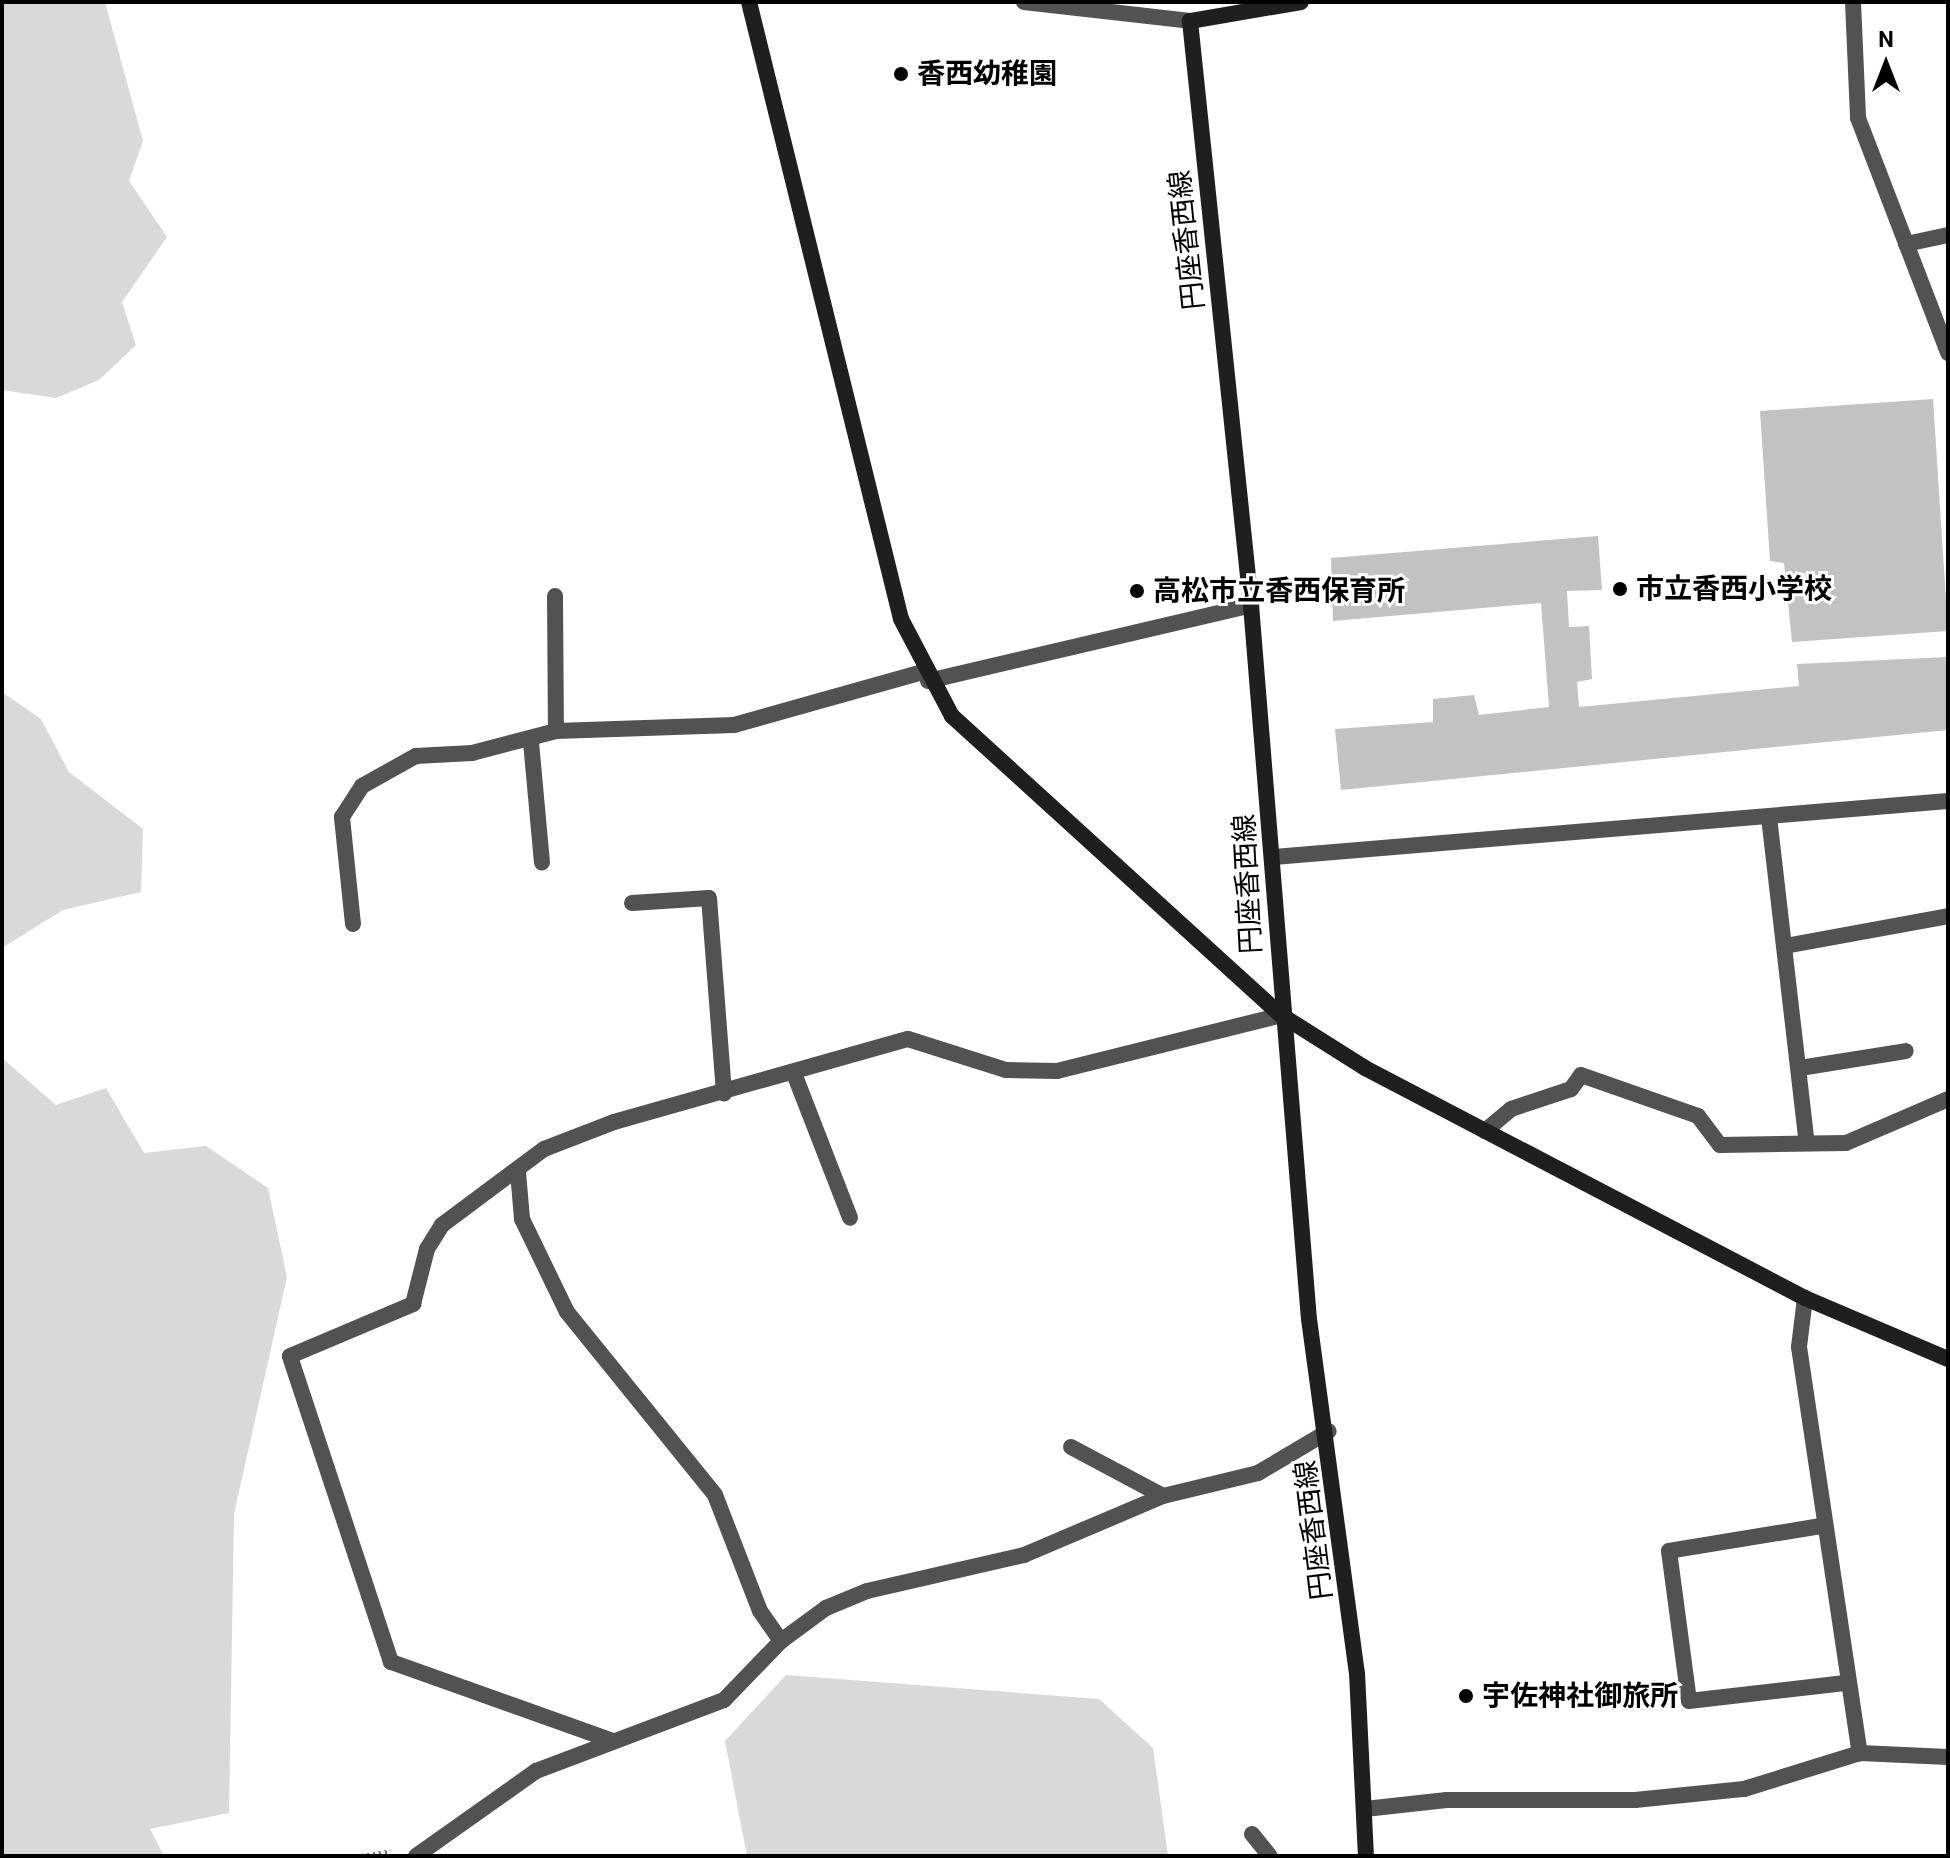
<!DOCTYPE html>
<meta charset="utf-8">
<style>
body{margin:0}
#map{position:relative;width:1950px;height:1858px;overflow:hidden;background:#fff;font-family:Roboto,"Noto Sans JP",sans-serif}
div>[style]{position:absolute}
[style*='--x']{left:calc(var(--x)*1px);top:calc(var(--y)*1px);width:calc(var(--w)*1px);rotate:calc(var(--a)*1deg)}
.green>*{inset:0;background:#d9d9d9}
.building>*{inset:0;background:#c2c2c2}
.path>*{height:5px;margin-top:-2.5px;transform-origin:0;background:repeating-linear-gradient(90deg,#747474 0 2px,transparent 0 6px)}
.street>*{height:16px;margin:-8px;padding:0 8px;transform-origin:8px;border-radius:8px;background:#525252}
.secondary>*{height:16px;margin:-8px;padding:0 8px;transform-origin:8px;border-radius:8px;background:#1f1f1f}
.dots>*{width:22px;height:22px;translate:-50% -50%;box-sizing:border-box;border:4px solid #fff;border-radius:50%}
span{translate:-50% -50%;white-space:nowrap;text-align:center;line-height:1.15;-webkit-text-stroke:6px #fff;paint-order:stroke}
.poi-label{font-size:28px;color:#000;font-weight:700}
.left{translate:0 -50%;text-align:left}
.street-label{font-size:28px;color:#000}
.frame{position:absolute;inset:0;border:4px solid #000;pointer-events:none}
.north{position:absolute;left:1846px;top:24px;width:80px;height:80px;-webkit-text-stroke:6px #fff;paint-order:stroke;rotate:0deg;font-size:22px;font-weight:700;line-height:32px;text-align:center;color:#000}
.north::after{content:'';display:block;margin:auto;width:28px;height:36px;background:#000;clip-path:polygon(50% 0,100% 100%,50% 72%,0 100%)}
</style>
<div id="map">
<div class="green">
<i style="clip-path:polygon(2px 2px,105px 2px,143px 141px,129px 181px,167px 237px,122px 302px,136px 345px,99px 380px,56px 398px,2px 390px)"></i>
<i style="clip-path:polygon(2px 692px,41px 719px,69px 772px,143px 829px,141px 892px,63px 910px,2px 948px)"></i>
<i style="clip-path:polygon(2px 1058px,56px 1105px,106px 1088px,144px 1153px,206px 1146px,268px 1188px,287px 1277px,234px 1514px,229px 1813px,150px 1829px,164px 1856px,2px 1856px)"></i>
<i style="clip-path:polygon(786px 1675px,1099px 1699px,1153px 1748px,1168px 1856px,747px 1856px,725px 1741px)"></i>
</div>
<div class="building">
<i style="clip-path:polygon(1933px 399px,1948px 631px,1792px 642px,1784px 563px,1770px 561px,1760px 411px)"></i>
<i style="clip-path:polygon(1598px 536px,1602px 590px,1567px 591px,1569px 627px,1589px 626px,1592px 679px,1577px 682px,1579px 707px,1799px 686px,1797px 664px,1948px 657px,1948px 730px,1341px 790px,1335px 729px,1433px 722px,1433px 699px,1474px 695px,1479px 715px,1549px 707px,1541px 603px,1333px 621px,1331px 558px)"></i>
</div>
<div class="path">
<i style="--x:48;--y:1856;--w:253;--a:0"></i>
<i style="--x:361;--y:1856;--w:30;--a:-9"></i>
</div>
<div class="street">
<i style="--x:1024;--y:2;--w:167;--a:6.5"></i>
<i style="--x:1853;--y:2;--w:116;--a:87.5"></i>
<i style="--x:1858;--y:118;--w:252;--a:69"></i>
<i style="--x:1906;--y:244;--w:43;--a:-12.1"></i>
<i style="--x:555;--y:596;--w:135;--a:89.6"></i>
<i style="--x:928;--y:681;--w:332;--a:-13.2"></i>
<i style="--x:531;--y:742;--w:121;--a:84.8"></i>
<i style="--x:1769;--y:817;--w:328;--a:83.4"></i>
<i style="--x:1274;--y:857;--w:676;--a:-4.75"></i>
<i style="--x:632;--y:903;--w:77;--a:-3.7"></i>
<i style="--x:709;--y:898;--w:196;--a:85.6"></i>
<i style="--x:353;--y:924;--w:108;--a:-95.9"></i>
<i style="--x:342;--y:817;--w:37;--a:-57"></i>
<i style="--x:362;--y:786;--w:62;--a:-29.1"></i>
<i style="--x:416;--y:756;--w:56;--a:-3.1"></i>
<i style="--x:472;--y:753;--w:87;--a:-14.7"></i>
<i style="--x:556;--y:731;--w:178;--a:-1.9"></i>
<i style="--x:734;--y:725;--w:196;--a:-15.7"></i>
<i style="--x:1785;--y:946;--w:166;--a:-10.4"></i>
<i style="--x:1800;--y:1068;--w:107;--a:-9.1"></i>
<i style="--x:795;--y:1076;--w:152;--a:68.8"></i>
<i style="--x:1485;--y:1131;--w:34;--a:-40"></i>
<i style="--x:1511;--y:1109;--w:63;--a:-18.4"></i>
<i style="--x:1571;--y:1089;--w:17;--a:-54"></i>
<i style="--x:1581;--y:1075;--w:124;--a:19.3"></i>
<i style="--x:1698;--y:1116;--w:36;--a:53"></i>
<i style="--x:1720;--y:1145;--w:126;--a:-0.9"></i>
<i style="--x:1846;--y:1143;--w:111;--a:-23.3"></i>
<i style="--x:518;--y:1172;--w:47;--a:85.1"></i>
<i style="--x:522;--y:1219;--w:103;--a:64.2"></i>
<i style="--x:567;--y:1312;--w:235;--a:51"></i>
<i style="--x:715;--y:1495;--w:124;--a:68.8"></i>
<i style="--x:760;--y:1611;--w:37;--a:55"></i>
<i style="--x:1805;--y:1298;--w:49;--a:97"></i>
<i style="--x:1799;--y:1347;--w:411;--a:81.5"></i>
<i style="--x:1071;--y:1447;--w:104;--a:28"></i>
<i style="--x:1821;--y:1526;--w:154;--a:170.7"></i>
<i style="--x:1669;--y:1551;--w:151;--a:82.4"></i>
<i style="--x:1689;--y:1701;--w:157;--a:-6.6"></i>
<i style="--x:613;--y:1741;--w:236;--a:-160.4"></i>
<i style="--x:391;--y:1662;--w:322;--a:-108.3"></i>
<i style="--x:290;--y:1356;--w:134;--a:-22.9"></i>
<i style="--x:413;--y:1304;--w:57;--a:-75.7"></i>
<i style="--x:427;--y:1249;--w:28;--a:-58"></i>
<i style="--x:442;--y:1225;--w:127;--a:-36.7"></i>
<i style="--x:544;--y:1149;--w:75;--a:-21.1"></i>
<i style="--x:614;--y:1122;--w:305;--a:-15.8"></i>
<i style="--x:908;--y:1039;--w:103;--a:17.6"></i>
<i style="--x:1006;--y:1070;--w:51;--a:1.1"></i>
<i style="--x:1057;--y:1071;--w:231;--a:-14"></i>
<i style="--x:1365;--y:1809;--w:82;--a:-6.3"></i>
<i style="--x:1447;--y:1800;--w:188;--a:0"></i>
<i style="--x:1635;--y:1800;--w:110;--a:-5.8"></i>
<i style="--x:1744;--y:1789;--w:121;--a:-17.2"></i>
<i style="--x:1860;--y:1753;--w:88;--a:2.6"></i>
<i style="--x:1252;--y:1834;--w:28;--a:51"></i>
<i style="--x:416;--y:1856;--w:147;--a:-35.3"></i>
<i style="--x:536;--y:1771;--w:201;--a:-20.7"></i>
<i style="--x:724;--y:1700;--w:82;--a:-46"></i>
<i style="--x:781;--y:1641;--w:56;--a:-36.3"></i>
<i style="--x:826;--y:1608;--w:44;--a:-22.5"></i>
<i style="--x:867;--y:1591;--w:161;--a:-12.9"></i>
<i style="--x:1024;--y:1555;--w:151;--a:-23"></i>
<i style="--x:1163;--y:1496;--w:98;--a:-13.6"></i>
<i style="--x:1258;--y:1473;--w:82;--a:-30.6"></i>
</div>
<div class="secondary">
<i style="--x:749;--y:2;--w:635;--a:76.16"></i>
<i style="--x:901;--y:619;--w:110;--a:62.3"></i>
<i style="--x:952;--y:716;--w:445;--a:42.3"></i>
<i style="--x:1281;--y:1015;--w:99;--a:32.2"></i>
<i style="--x:1365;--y:1068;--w:496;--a:27.6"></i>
<i style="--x:1805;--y:1298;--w:155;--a:23.1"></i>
<i style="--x:1301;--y:2;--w:113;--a:170.3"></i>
<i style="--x:1190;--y:21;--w:587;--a:84.04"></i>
<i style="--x:1251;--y:605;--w:716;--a:85.36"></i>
<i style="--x:1309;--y:1319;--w:357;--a:82.3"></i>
<i style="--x:1357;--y:1673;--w:183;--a:87.2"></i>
</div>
<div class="dots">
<i style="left:901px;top:74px;background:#000"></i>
<i style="left:1620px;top:589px;background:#000"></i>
<i style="left:1137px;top:591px;background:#000"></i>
<i style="left:1466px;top:1696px;background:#000"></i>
</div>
<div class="poi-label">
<span class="left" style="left:917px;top:74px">香西幼稚園</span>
<span class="left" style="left:1636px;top:589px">市立香西小学校</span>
<span class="left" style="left:1153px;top:591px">高松市立香西保育所</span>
<span class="left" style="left:1482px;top:1696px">宇佐神社御旅所</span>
</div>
<div class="street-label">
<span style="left:1187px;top:240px;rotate:-96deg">円座香西線</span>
<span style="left:1248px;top:884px;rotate:-93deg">円座香西線</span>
<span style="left:1314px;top:1530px;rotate:-97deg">円座香西線</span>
</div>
<div class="frame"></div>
<div class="north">N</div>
</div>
